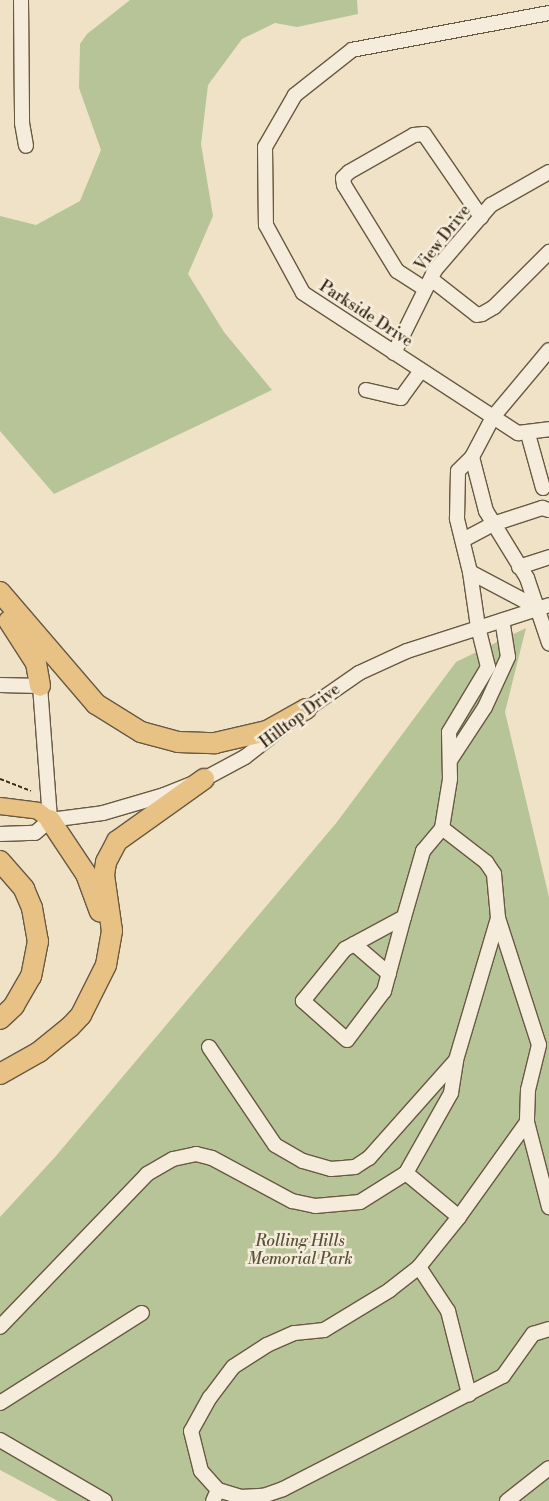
<!DOCTYPE html>
<style>
body{margin:0}
#map{position:relative;width:549px;height:1501px;overflow:hidden;background:#f0e2c7;font-family:"Libre Bodoni",serif}
div>[style]{position:absolute}
[style*='--x']{left:calc(var(--x)*1px);top:calc(var(--y)*1px);width:calc(var(--w)*1px);rotate:calc(var(--a)*1deg)}
.green>*{inset:0;background:#b6c498}
.path>*{height:2px;margin-top:-1px;transform-origin:0;background:repeating-linear-gradient(90deg,#3a2b16 0 4px,transparent 0 6.5px)}
.roads{filter:drop-shadow(1px 0 #685942) drop-shadow(-1px 0 #685942) drop-shadow(0 1px #685942) drop-shadow(0 -1px #685942)}
.minor>*{height:14px;margin:-7px;padding:0 7px;transform-origin:7px;border-radius:7px;background:#f5ecdb}
.major>*{height:16px;margin:-8px;padding:0 8px;transform-origin:8px;border-radius:8px;background:#e8c184}
.highway>*{height:20px;margin:-10px;padding:0 10px;transform-origin:10px;border-radius:10px;background:#e8c184}
span{translate:-50% -50%;white-space:nowrap;text-align:center;line-height:1.15;-webkit-text-stroke:5px #f5ecdb;paint-order:stroke}
.street-label{font-size:16px;color:#3a2b16}
.park-label{font-size:16px;color:#595136;font-style:italic}
</style>
<div id="map">
<div class="green">
<i style="clip-path:polygon(130px 0,357px 0,358px 14px,297px 27px,275px 23px,242px 39px,208px 85px,201px 144px,213px 216px,188px 274px,224px 332px,272px 390px,54px 494px,0 431px,0 216px,36px 225px,80px 201px,101px 150px,79px 88px,80px 44px,87px 34px)"></i>
<i style="clip-path:polygon(526px 628px,505px 712px,549px 897px,549px 1501px,58px 1501px,0 1470px,0 1217px,56px 1156px,337px 822px,456px 662px)"></i>
</div>
<div class="path">
<i style="--x:0;--y:779;--w:33;--a:21"></i>
</div>
<div class="roads">
<div class="minor">
<i style="--x:21;--y:0;--w:123;--a:89.5"></i>
<i style="--x:22;--y:123;--w:23;--a:80"></i>
<i style="--x:549;--y:13;--w:200;--a:169.4"></i>
<i style="--x:352;--y:50;--w:73;--a:141.7"></i>
<i style="--x:295;--y:95;--w:60;--a:120"></i>
<i style="--x:265;--y:147;--w:78;--a:89.3"></i>
<i style="--x:266;--y:225;--w:77;--a:61.4"></i>
<i style="--x:303;--y:293;--w:257;--a:33.1"></i>
<i style="--x:518;--y:433;--w:31;--a:-7"></i>
<i style="--x:431;--y:279;--w:58;--a:38"></i>
<i style="--x:477;--y:315;--w:5;--a:-11"></i>
<i style="--x:482;--y:314;--w:14;--a:-30"></i>
<i style="--x:494;--y:307;--w:78;--a:-45"></i>
<i style="--x:425;--y:289;--w:33;--a:-147"></i>
<i style="--x:397;--y:271;--w:101;--a:-121.6"></i>
<i style="--x:344;--y:185;--w:7;--a:-98"></i>
<i style="--x:343;--y:178;--w:8;--a:-45"></i>
<i style="--x:349;--y:172;--w:75;--a:-29.6"></i>
<i style="--x:414;--y:135;--w:10;--a:-6"></i>
<i style="--x:424;--y:134;--w:101;--a:55.5"></i>
<i style="--x:394;--y:353;--w:93;--a:-63.7"></i>
<i style="--x:435;--y:270;--w:86;--a:-49.3"></i>
<i style="--x:491;--y:205;--w:67;--a:-29.6"></i>
<i style="--x:366;--y:390;--w:36;--a:13"></i>
<i style="--x:401;--y:398;--w:34;--a:-54"></i>
<i style="--x:528;--y:434;--w:56;--a:74.5"></i>
<i style="--x:472;--y:457;--w:56;--a:75.5"></i>
<i style="--x:486;--y:511;--w:79;--a:58.5"></i>
<i style="--x:527;--y:578;--w:69;--a:71.3"></i>
<i style="--x:463;--y:540;--w:34;--a:-28"></i>
<i style="--x:493;--y:524;--w:52;--a:-18.1"></i>
<i style="--x:542;--y:508;--w:7;--a:16"></i>
<i style="--x:519;--y:567;--w:32;--a:-18"></i>
<i style="--x:470;--y:572;--w:79;--a:27.9"></i>
<i style="--x:0;--y:685;--w:40;--a:1.4"></i>
<i style="--x:40;--y:686;--w:134;--a:85.7"></i>
<i style="--x:300;--y:714;--w:72;--a:-34.8"></i>
<i style="--x:359;--y:673;--w:53;--a:-24.6"></i>
<i style="--x:407;--y:651;--w:149;--a:-17.9"></i>
<i style="--x:451;--y:759;--w:62;--a:-56.8"></i>
<i style="--x:485;--y:707;--w:55;--a:-65.3"></i>
<i style="--x:508;--y:657;--w:37;--a:-99"></i>
<i style="--x:442;--y:828;--w:50;--a:-80.7"></i>
<i style="--x:450;--y:779;--w:47;--a:-91.2"></i>
<i style="--x:449;--y:732;--w:76;--a:-59"></i>
<i style="--x:488;--y:667;--w:41;--a:-104"></i>
<i style="--x:478;--y:627;--w:56;--a:-98.3"></i>
<i style="--x:470;--y:572;--w:55;--a:-103.8"></i>
<i style="--x:457;--y:519;--w:48;--a:-88.8"></i>
<i style="--x:458;--y:471;--w:20;--a:-45"></i>
<i style="--x:472;--y:457;--w:45;--a:-62.3"></i>
<i style="--x:493;--y:417;--w:87;--a:-50.1"></i>
<i style="--x:0;--y:834;--w:35;--a:-2"></i>
<i style="--x:35;--y:833;--w:20;--a:-41"></i>
<i style="--x:50;--y:820;--w:53;--a:-7.5"></i>
<i style="--x:103;--y:813;--w:64;--a:-16.4"></i>
<i style="--x:164;--y:795;--w:43;--a:-21.8"></i>
<i style="--x:204;--y:779;--w:47;--a:-28.2"></i>
<i style="--x:245;--y:757;--w:46;--a:-37.9"></i>
<i style="--x:404;--y:917;--w:77;--a:105.1"></i>
<i style="--x:384;--y:991;--w:61;--a:127.1"></i>
<i style="--x:347;--y:1040;--w:59;--a:-138.4"></i>
<i style="--x:303;--y:1001;--w:67;--a:-51.1"></i>
<i style="--x:345;--y:949;--w:67;--a:-28.5"></i>
<i style="--x:404;--y:917;--w:69;--a:-73.9"></i>
<i style="--x:423;--y:851;--w:30;--a:-50"></i>
<i style="--x:442;--y:828;--w:56;--a:37.7"></i>
<i style="--x:486;--y:862;--w:14;--a:56"></i>
<i style="--x:494;--y:874;--w:44;--a:84.8"></i>
<i style="--x:498;--y:918;--w:133;--a:72.1"></i>
<i style="--x:539;--y:1045;--w:46;--a:103.7"></i>
<i style="--x:528;--y:1090;--w:32;--a:92"></i>
<i style="--x:354;--y:944;--w:46;--a:40.6"></i>
<i style="--x:209;--y:1047;--w:118;--a:56"></i>
<i style="--x:275;--y:1145;--w:32;--a:30"></i>
<i style="--x:303;--y:1161;--w:29;--a:16"></i>
<i style="--x:331;--y:1169;--w:24;--a:-5"></i>
<i style="--x:355;--y:1167;--w:17;--a:-33"></i>
<i style="--x:369;--y:1158;--w:131;--a:-48.4"></i>
<i style="--x:406;--y:1173;--w:92;--a:-60.6"></i>
<i style="--x:451;--y:1093;--w:33;--a:-81"></i>
<i style="--x:456;--y:1060;--w:148;--a:-73.5"></i>
<i style="--x:459;--y:1217;--w:117;--a:-54.4"></i>
<i style="--x:527;--y:1122;--w:88;--a:75.5"></i>
<i style="--x:419;--y:1267;--w:53;--a:56.6"></i>
<i style="--x:448;--y:1311;--w:86;--a:75.8"></i>
<i style="--x:0;--y:1327;--w:212;--a:-46.1"></i>
<i style="--x:147;--y:1174;--w:30;--a:-30"></i>
<i style="--x:173;--y:1159;--w:24;--a:-12"></i>
<i style="--x:196;--y:1154;--w:16;--a:14"></i>
<i style="--x:212;--y:1158;--w:91;--a:28.3"></i>
<i style="--x:292;--y:1201;--w:24;--a:12"></i>
<i style="--x:315;--y:1206;--w:45;--a:-5.1"></i>
<i style="--x:360;--y:1202;--w:54;--a:-32.2"></i>
<i style="--x:406;--y:1173;--w:69;--a:39.7"></i>
<i style="--x:459;--y:1217;--w:64;--a:128.7"></i>
<i style="--x:419;--y:1267;--w:37;--a:142"></i>
<i style="--x:390;--y:1290;--w:77;--a:148.8"></i>
<i style="--x:324;--y:1330;--w:30;--a:174"></i>
<i style="--x:294;--y:1333;--w:30;--a:156"></i>
<i style="--x:267;--y:1345;--w:40;--a:147.1"></i>
<i style="--x:233;--y:1367;--w:38;--a:127"></i>
<i style="--x:210;--y:1397;--w:39;--a:119"></i>
<i style="--x:191;--y:1431;--w:41;--a:76"></i>
<i style="--x:201;--y:1471;--w:25;--a:48"></i>
<i style="--x:218;--y:1490;--w:12;--a:114"></i>
<i style="--x:0;--y:1403;--w:168;--a:-32.4"></i>
<i style="--x:0;--y:1440;--w:121;--a:30.2"></i>
<i style="--x:218;--y:1490;--w:24;--a:17"></i>
<i style="--x:241;--y:1497;--w:22;--a:-3"></i>
<i style="--x:263;--y:1496;--w:21;--a:-19"></i>
<i style="--x:283;--y:1489;--w:247;--a:-27.2"></i>
<i style="--x:503;--y:1376;--w:52;--a:-54.5"></i>
<i style="--x:533;--y:1334;--w:17;--a:-17"></i>
<i style="--x:507;--y:1501;--w:53;--a:-38.2"></i>
</div>
<div class="major">
<i style="--x:0;--y:806;--w:38;--a:7"></i>
<i style="--x:38;--y:811;--w:15;--a:37"></i>
</div>
<div class="highway">
<i style="--x:0;--y:592;--w:148;--a:49.4"></i>
<i style="--x:96;--y:704;--w:53;--a:31.9"></i>
<i style="--x:141;--y:732;--w:38;--a:15"></i>
<i style="--x:178;--y:742;--w:37;--a:2"></i>
<i style="--x:215;--y:743;--w:53;--a:-13"></i>
<i style="--x:267;--y:731;--w:45;--a:-29.4"></i>
<i style="--x:9;--y:621;--w:50;--a:57.3"></i>
<i style="--x:36;--y:663;--w:23;--a:80"></i>
<i style="--x:50;--y:820;--w:65;--a:56.3"></i>
<i style="--x:86;--y:874;--w:40;--a:69.8"></i>
<i style="--x:0;--y:861;--w:37;--a:49"></i>
<i style="--x:24;--y:889;--w:21;--a:67"></i>
<i style="--x:32;--y:908;--w:34;--a:80"></i>
<i style="--x:38;--y:941;--w:36;--a:101"></i>
<i style="--x:31;--y:976;--w:34;--a:120"></i>
<i style="--x:14;--y:1006;--w:19;--a:137"></i>
<i style="--x:0;--y:1074;--w:45;--a:-29.4"></i>
<i style="--x:39;--y:1052;--w:40;--a:-39"></i>
<i style="--x:70;--y:1027;--w:16;--a:-47"></i>
<i style="--x:81;--y:1015;--w:56;--a:-63.4"></i>
<i style="--x:106;--y:965;--w:35;--a:-80"></i>
<i style="--x:112;--y:931;--w:57;--a:-98.1"></i>
<i style="--x:104;--y:875;--w:13;--a:-81"></i>
<i style="--x:106;--y:862;--w:24;--a:-62"></i>
<i style="--x:117;--y:841;--w:107;--a:-35.5"></i>
</div>
</div>
<div class="street-label">
<span style="left:443px;top:238px;rotate:-52deg">View Drive</span>
<span style="left:366px;top:314px;rotate:33deg">Parkside Drive</span>
<span style="left:300px;top:716px;rotate:-37deg">Hilltop Drive</span>
</div>
<div class="park-label">
<span style="left:300px;top:1250px">Rolling Hills<br>Memorial Park</span>
</div>
</div>
